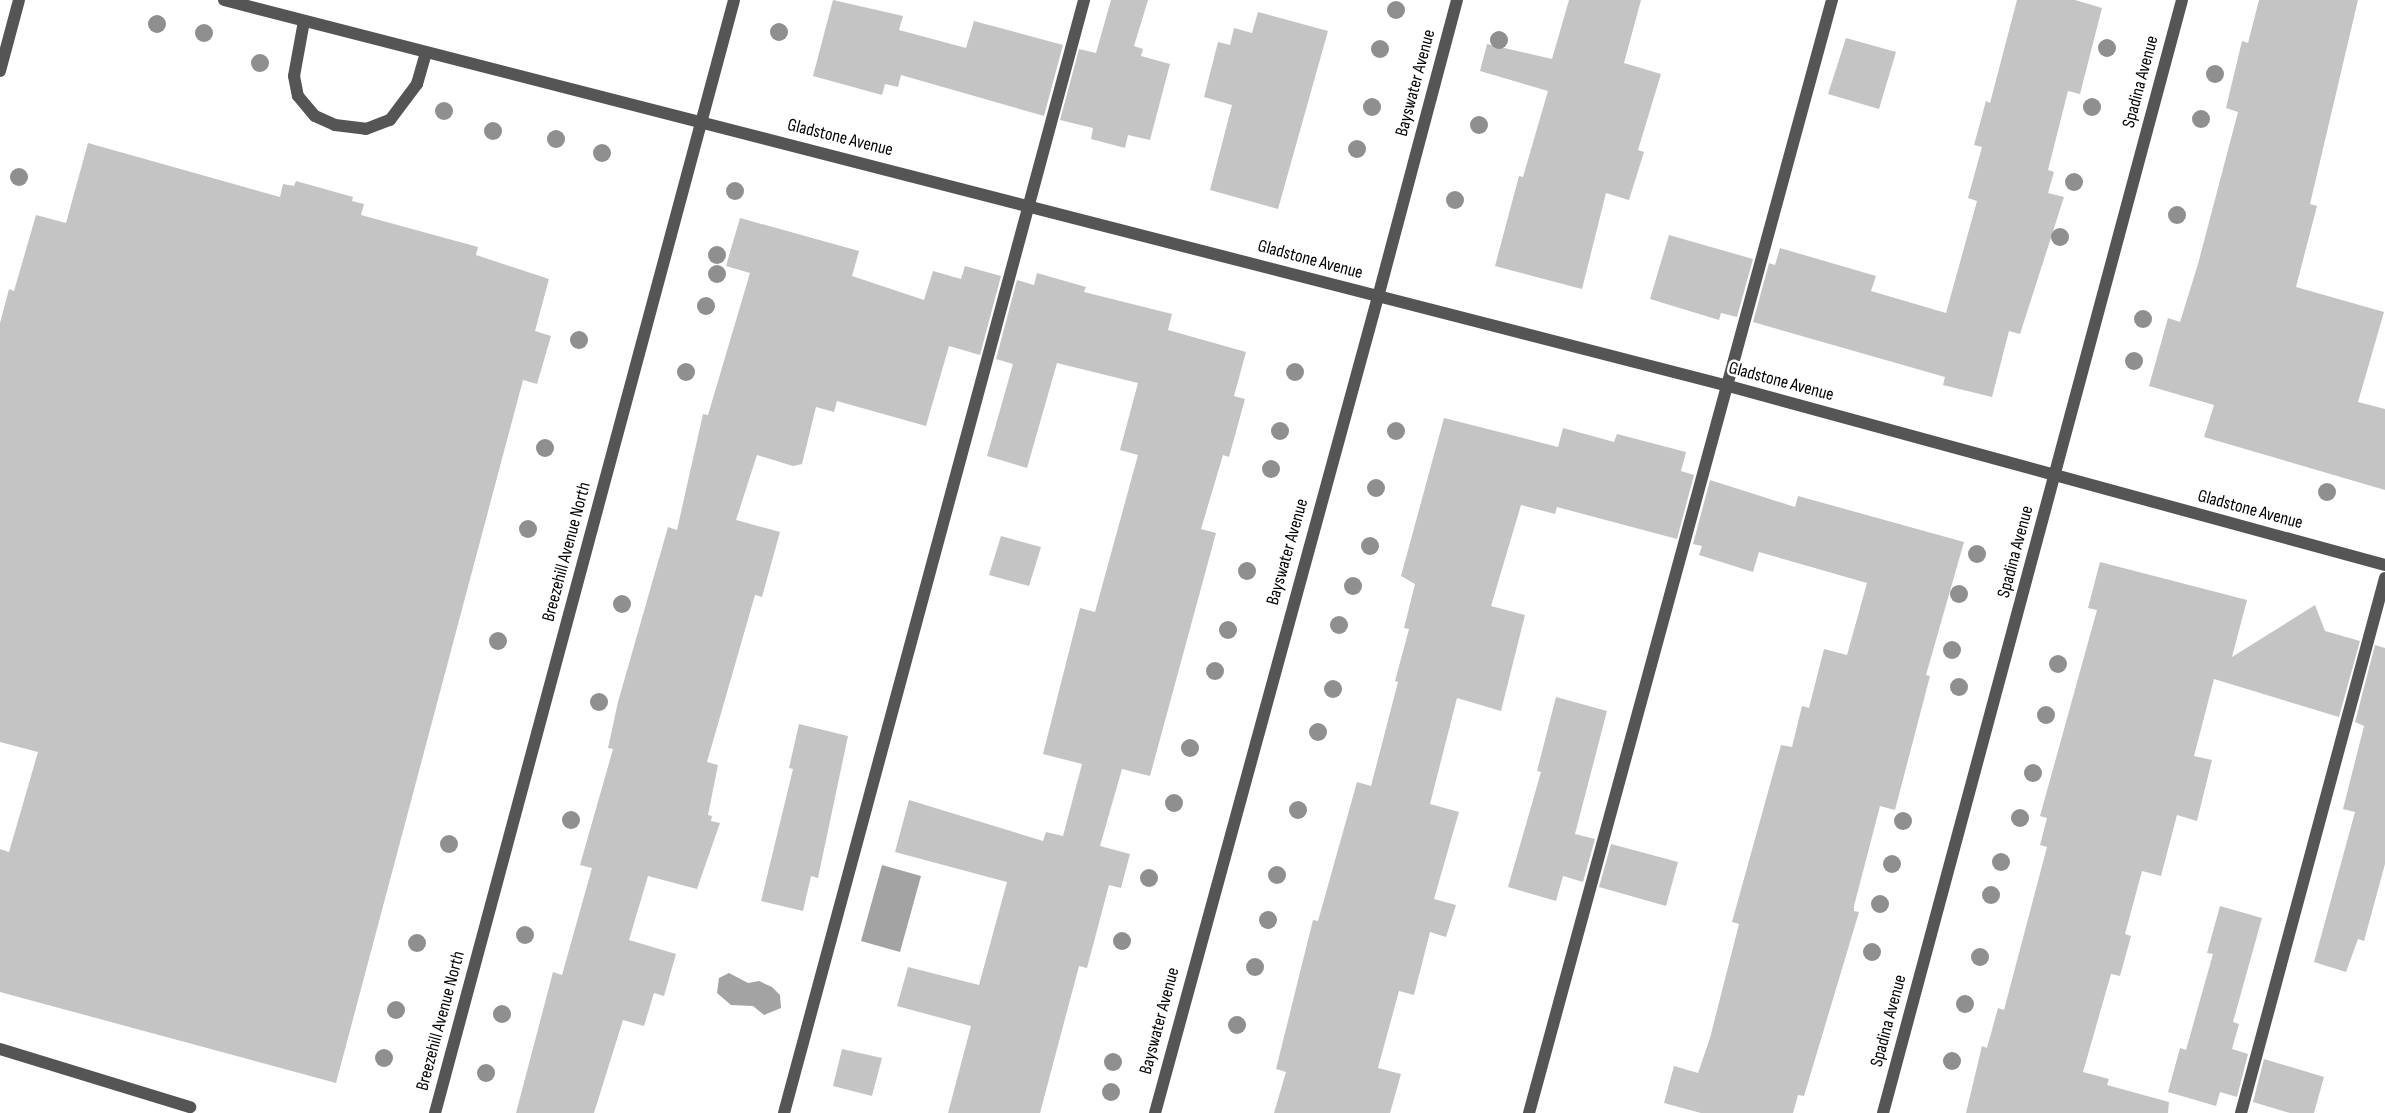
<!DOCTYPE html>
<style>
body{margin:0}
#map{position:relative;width:2385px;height:1113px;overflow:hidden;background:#fff;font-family:"Sofia Sans Condensed",sans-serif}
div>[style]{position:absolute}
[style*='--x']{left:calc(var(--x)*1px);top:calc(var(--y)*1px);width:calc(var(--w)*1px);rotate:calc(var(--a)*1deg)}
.water>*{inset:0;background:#a3a3a3}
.building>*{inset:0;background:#c4c4c4}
.service>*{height:12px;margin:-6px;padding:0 6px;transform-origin:6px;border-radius:6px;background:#555}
.minor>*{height:12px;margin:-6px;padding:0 6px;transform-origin:6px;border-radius:6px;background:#555}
.tertiary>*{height:12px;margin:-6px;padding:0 6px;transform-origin:6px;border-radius:6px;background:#555}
.trees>*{width:18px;height:18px;margin:-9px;border-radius:50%;background:#8f8f8f}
span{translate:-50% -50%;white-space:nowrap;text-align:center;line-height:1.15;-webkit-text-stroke:5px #fff;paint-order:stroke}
.street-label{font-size:18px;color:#000}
</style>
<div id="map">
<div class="water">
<i style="clip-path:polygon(882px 865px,921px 876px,900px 952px,861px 941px)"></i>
<i style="clip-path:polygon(729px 973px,748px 983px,759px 981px,772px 987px,780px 995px,781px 1008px,764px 1015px,753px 1006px,731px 1005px,717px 993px,719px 978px)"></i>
</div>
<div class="building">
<i style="clip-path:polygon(833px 0,903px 16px,899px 30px,966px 48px,974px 21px,1063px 45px,1044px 116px,901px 75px,898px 87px,885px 84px,882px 95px,813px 76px)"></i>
<i style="clip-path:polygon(1111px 0,1148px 0,1134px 46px,1143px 49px,1141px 56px,1170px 64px,1150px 140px,1128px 135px,1125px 148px,1091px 139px,1093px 128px,1060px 120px,1079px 49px,1096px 53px)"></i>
<i style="clip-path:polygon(1569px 0,1641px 0,1624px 63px,1661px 74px,1638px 150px,1644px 152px,1629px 200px,1606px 193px,1582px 289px,1495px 266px,1519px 176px,1523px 177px,1548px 91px,1480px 71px,1487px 44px,1552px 59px)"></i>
<i style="clip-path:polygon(2017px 0,2075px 0,2102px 8px,2080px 94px,2068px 91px,2048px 170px,2054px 172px,2048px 193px,2064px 197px,2020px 334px,2009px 331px,1992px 397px,1943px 385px,1945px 377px,1753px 322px,1769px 263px,1775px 265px,1780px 248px,1876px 276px,1871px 291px,1946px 313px,1977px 201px,1968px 198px,1982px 147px,1974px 145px,1986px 101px,1990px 103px)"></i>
<i style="clip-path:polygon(2259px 0,2358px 0,2310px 204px,2317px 206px,2296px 287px,2384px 312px,2358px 402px,2385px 409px,2385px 490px,2204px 437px,2214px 405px,2149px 386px,2168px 318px,2180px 322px,2198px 264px,2238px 112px,2226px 108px,2242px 41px,2248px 43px)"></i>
<i style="clip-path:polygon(1258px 12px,1328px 31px,1278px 209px,1210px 190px,1232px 105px,1204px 97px,1218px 42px,1230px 45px,1234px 28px,1252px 33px)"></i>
<i style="clip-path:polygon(1846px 38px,1896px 52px,1879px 109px,1828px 94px)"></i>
<i style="clip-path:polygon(88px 143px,280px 197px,283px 184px,294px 186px,296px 181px,353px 197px,352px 201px,364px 204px,361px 215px,478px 247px,476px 255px,549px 279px,535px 331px,551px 336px,537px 384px,523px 380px,336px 1083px,0 992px,0 849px,9px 852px,38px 752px,0 742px,0 323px,9px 289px,14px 291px,36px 215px,66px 223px)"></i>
<i style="clip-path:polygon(740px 218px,859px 251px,852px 276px,924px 300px,933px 271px,961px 279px,965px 266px,1001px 276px,980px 355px,949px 346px,926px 426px,837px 401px,834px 412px,816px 407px,802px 464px,793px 466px,757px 455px,736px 520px,780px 532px,762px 597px,755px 595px,707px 762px,718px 765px,708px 815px,712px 816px,711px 821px,720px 823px,697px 889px,648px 876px,629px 940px,676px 954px,664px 996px,654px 993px,644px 1026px,623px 1020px,594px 1113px,516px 1113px,553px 972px,562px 975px,592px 868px,580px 865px,613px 749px,608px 748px,618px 702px,668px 527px,677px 530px,703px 414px,708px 415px,750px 273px,726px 266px)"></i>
<i style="clip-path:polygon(1669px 235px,1753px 259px,1737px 317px,1721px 313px,1719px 320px,1650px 299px)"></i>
<i style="clip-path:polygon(1037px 273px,1086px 287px,1084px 292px,1172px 314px,1168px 330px,1246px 352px,1234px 396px,1245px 399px,1229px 457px,1223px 455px,1201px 529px,1216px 533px,1150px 776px,1122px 769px,1100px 846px,1130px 854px,1121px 888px,1109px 885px,1087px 968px,1079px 966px,1040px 1113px,948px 1113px,971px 1026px,897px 1006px,908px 967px,979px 985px,1007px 882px,895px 852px,909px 800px,1043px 841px,1046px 832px,1063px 836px,1082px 764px,1043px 754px,1080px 608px,1095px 612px,1138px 455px,1120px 450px,1138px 383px,1057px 363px,1027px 468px,987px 456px,1013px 364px,996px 359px,1017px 280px,1034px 285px)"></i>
<i style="clip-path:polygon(1444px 418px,1558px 447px,1563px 428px,1614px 442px,1617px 434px,1686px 452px,1681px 471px,1694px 475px,1677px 539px,1557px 507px,1555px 514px,1521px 505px,1491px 606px,1525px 615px,1501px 711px,1457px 698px,1430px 804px,1459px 812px,1434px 899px,1456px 905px,1446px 937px,1430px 932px,1414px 995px,1399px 991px,1378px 1068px,1401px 1074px,1390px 1113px,1274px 1113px,1286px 1072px,1276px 1069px,1313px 920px,1318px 921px,1357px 782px,1371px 786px,1398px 682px,1395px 681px,1409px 629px,1404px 628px,1415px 584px,1401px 576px)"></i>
<i style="clip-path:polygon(1710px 480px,1795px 507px,1798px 496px,1964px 542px,1926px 675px,1930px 676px,1895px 810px,1880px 806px,1854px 906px,1854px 911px,1859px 912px,1804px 1096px,1798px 1095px,1793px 1113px,1701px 1113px,1664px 1103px,1674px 1066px,1698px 1073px,1710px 1038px,1739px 924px,1732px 922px,1781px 745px,1792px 747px,1802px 706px,1809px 708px,1824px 649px,1847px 655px,1867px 583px,1759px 552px,1753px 572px,1699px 555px,1702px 546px,1693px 544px)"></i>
<i style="clip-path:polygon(1001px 536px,1041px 547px,1029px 586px,989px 575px)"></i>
<i style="clip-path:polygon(2100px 562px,2247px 600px,2232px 657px,2315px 605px,2325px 631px,2360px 641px,2339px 717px,2214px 679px,2194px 756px,2212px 760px,2197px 821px,2177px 815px,2161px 876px,2142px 871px,2125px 934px,2131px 936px,2120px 976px,2111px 974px,2083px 1072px,2109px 1079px,2107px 1085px,2169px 1102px,2168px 1113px,1966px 1113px,1982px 1046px,1987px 1048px,1998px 1008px,2004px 1010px,2047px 847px,2040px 845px,2047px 818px,2040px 816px,2097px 610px,2088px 608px)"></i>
<i style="clip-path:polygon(2375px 645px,2385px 648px,2385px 864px,2364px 941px,2358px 939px,2346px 972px,2314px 962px,2355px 812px,2343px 809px,2364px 726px,2355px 722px)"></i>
<i style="clip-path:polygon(1556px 697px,1607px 711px,1575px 834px,1595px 839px,1583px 882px,1563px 876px,1556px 901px,1508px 887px,1541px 772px,1537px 771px)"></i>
<i style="clip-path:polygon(799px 724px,848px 736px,818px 878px,811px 876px,803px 911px,761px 901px,793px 769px,789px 768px)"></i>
<i style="clip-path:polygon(1611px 844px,1678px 862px,1666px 906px,1599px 887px)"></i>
<i style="clip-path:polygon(2220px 906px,2262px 918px,2233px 1022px,2239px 1024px,2232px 1049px,2248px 1054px,2237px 1097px,2220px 1092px,2216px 1106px,2168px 1092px,2180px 1048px,2186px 1050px,2213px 954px,2207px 953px)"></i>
<i style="clip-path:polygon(842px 1049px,882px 1058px,872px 1096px,833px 1086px)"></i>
<i style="clip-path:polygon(2264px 1059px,2324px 1077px,2314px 1113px,2290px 1113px,2253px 1102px)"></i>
</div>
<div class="service">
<i style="--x:304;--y:21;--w:56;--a:100.3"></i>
<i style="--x:294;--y:76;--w:20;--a:79"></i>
<i style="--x:298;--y:96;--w:26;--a:50"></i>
<i style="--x:315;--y:116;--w:22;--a:24"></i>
<i style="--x:335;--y:125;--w:31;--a:7"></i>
<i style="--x:366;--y:129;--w:26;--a:-21"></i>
<i style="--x:390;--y:120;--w:45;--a:-53.1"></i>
<i style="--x:417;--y:84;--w:32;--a:-74"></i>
<i style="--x:0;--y:1049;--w:199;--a:17"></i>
<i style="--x:784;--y:1113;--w:1153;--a:-74.91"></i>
<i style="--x:1529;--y:1113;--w:1154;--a:-74.77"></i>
<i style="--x:2241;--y:1113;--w:554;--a:-74.94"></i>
</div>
<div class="minor">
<i style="--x:0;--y:71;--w:73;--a:-75"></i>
<i style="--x:1378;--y:297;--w:307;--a:-75.1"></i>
<i style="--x:435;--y:1113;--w:1152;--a:-74.96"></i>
<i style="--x:1883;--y:1113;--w:1152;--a:-74.96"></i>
</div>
<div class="tertiary">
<i style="--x:224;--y:0;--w:1550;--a:14.39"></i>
<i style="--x:1725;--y:385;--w:684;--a:15.26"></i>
<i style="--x:1155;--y:1113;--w:846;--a:-74.72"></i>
</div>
<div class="trees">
<i style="left:1396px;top:10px"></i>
<i style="left:157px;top:24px"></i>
<i style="left:779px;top:32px"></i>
<i style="left:204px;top:33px"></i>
<i style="left:1499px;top:40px"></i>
<i style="left:2107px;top:48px"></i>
<i style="left:1380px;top:49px"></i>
<i style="left:260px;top:63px"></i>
<i style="left:2215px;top:74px"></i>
<i style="left:1372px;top:107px"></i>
<i style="left:2092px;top:107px"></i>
<i style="left:444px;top:111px"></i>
<i style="left:2201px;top:119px"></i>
<i style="left:1479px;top:125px"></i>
<i style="left:493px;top:131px"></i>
<i style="left:556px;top:139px"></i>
<i style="left:1357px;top:149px"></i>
<i style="left:602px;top:153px"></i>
<i style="left:19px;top:177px"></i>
<i style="left:2074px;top:182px"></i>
<i style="left:735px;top:191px"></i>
<i style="left:1455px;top:200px"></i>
<i style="left:2177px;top:215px"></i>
<i style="left:2060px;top:237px"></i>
<i style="left:717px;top:255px"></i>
<i style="left:717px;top:274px"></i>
<i style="left:706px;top:306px"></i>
<i style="left:2143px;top:319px"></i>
<i style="left:579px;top:340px"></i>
<i style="left:2134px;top:361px"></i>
<i style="left:686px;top:372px"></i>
<i style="left:1295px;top:372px"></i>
<i style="left:1280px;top:431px"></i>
<i style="left:1396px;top:431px"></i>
<i style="left:545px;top:448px"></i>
<i style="left:1271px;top:469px"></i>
<i style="left:1376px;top:488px"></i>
<i style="left:2327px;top:492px"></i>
<i style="left:528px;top:529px"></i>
<i style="left:1370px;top:546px"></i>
<i style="left:1977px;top:554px"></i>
<i style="left:1247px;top:571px"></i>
<i style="left:1353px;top:586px"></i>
<i style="left:1959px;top:594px"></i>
<i style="left:622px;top:604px"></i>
<i style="left:1339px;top:625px"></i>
<i style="left:1228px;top:630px"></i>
<i style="left:498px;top:641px"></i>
<i style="left:1952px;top:650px"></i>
<i style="left:2058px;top:664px"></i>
<i style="left:1215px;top:671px"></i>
<i style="left:1959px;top:687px"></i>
<i style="left:1333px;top:689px"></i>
<i style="left:599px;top:702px"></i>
<i style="left:2046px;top:715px"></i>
<i style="left:1318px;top:732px"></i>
<i style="left:1190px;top:748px"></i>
<i style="left:2033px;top:773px"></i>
<i style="left:1174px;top:803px"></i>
<i style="left:1298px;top:810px"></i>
<i style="left:2020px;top:818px"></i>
<i style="left:571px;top:820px"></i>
<i style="left:1903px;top:821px"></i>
<i style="left:449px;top:844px"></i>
<i style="left:2001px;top:862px"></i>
<i style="left:1892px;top:864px"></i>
<i style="left:1277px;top:875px"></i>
<i style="left:1149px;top:878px"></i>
<i style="left:1991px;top:895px"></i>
<i style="left:1880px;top:904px"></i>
<i style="left:1268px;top:920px"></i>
<i style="left:525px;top:935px"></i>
<i style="left:1122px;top:941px"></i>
<i style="left:417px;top:943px"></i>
<i style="left:1872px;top:952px"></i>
<i style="left:1980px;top:957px"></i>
<i style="left:1255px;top:967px"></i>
<i style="left:1965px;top:1004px"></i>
<i style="left:396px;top:1010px"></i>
<i style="left:502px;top:1014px"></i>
<i style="left:1237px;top:1025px"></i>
<i style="left:384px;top:1058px"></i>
<i style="left:1952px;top:1061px"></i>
<i style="left:1113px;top:1062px"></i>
<i style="left:486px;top:1073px"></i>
<i style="left:1111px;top:1092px"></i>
</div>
<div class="street-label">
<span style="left:2141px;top:82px;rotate:-75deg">Spadina Avenue</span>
<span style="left:1416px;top:83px;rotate:-75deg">Bayswater Avenue</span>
<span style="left:840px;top:138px;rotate:14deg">Gladstone Avenue</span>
<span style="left:1310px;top:260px;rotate:15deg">Gladstone Avenue</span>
<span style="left:1781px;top:382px;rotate:15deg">Gladstone Avenue</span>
<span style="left:2250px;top:510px;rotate:15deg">Gladstone Avenue</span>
<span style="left:567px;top:552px;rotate:-75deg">Breezehill Avenue North</span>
<span style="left:1288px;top:552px;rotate:-74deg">Bayswater Avenue</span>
<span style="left:2016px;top:552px;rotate:-75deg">Spadina Avenue</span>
<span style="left:441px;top:1021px;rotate:-75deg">Breezehill Avenue North</span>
<span style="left:1160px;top:1021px;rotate:-75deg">Bayswater Avenue</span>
<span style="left:1889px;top:1021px;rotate:-75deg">Spadina Avenue</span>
</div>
</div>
